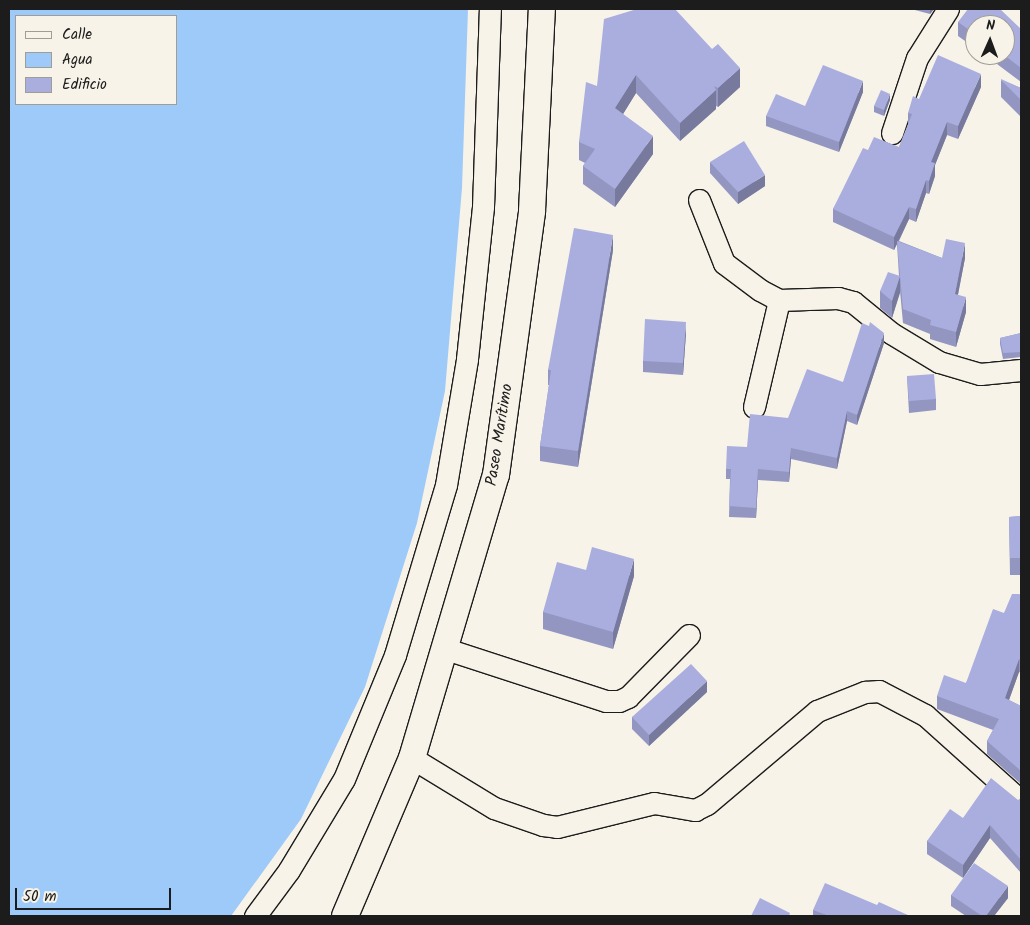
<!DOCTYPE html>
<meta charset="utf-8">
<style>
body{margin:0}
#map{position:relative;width:1030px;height:925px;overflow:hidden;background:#f7f3e8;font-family:Kalam,sans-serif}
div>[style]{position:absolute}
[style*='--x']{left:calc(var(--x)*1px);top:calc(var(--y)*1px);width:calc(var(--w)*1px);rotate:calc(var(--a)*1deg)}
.water>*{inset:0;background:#9dcaf8}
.roads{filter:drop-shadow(1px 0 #1c1c1c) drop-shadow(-1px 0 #1c1c1c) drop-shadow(0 1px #1c1c1c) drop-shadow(0 -1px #1c1c1c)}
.minor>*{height:21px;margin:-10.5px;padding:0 10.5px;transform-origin:10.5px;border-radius:10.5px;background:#f7f3e8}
.major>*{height:26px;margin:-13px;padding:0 13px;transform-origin:13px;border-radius:13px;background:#f7f3e8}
.wall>*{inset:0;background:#9296c0}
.shaded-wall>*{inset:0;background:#777a9c}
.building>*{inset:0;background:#aaaedf}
span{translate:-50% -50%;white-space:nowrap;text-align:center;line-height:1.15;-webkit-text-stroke:4px #f7f3e8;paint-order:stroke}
.street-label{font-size:16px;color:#1c1c1c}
.frame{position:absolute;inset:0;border:10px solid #1c1c1c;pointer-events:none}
.legend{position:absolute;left:15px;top:15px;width:162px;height:90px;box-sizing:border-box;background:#f7f3e8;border:1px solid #9f9d96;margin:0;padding:6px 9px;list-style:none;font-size:15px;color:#1c1c1c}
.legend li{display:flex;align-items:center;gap:10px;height:25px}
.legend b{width:25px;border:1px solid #9f9d96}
.north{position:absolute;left:965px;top:15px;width:50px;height:50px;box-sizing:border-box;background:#f7f3e8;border:1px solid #9f9d96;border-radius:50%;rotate:2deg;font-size:14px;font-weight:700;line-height:20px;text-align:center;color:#1c1c1c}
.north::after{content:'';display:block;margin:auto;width:18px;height:22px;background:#1c1c1c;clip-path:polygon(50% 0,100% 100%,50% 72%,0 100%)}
.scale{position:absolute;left:15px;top:888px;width:156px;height:22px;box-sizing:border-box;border:2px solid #1c1c1c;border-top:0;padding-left:6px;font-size:15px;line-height:18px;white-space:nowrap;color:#1c1c1c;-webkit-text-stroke:4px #f7f3e8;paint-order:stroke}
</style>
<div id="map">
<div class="water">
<i style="clip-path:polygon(evenodd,9px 9px,468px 9px,462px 188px,445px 391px,417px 523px,365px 687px,301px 819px,231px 916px,9px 916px,9px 9px,16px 16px,176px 16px,176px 104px,16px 104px,16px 16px)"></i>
</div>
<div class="roads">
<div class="minor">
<i style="--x:892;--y:133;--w:79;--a:-71.6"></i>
<i style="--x:917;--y:58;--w:58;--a:-57.7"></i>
<i style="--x:699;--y:200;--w:68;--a:68.4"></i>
<i style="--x:724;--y:263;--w:45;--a:36.9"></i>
<i style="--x:760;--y:290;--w:21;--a:28"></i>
<i style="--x:779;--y:300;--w:59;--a:-1.9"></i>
<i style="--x:838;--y:298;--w:16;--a:15"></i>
<i style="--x:853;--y:302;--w:49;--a:39.2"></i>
<i style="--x:891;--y:333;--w:56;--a:31.1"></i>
<i style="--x:939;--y:362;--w:43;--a:16.3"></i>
<i style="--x:980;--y:374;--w:41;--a:-5.6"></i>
<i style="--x:754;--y:407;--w:110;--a:-76.8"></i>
<i style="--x:446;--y:649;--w:168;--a:18"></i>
<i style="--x:606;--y:701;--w:13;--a:0"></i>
<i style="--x:619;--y:701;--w:10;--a:-24"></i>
<i style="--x:628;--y:697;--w:87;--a:-45.5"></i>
<i style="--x:412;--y:758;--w:96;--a:31.4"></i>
<i style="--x:494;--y:808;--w:52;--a:19.1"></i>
<i style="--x:543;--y:825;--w:14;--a:8"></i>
<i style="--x:557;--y:827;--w:100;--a:-13.9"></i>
<i style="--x:654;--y:803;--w:42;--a:9.7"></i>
<i style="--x:695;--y:810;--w:13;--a:-27"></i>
<i style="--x:707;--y:804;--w:144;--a:-40.2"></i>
<i style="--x:817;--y:711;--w:52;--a:-21.6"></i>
<i style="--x:865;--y:692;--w:14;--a:-4"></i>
<i style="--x:879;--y:691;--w:52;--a:27.6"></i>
<i style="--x:925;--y:715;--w:129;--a:41.9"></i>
<i style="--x:255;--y:916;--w:57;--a:-53.5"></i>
<i style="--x:289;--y:870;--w:106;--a:-58.9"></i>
<i style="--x:344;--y:779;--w:134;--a:-67.6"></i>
<i style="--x:395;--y:655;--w:177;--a:-73.3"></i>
<i style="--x:446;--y:485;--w:128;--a:-80.5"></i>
<i style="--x:467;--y:359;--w:153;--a:-84"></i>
<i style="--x:483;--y:207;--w:198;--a:-88"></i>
</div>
<div class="major">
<i style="--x:345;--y:916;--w:172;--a:-67"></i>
<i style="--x:412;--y:758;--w:295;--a:-73.5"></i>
<i style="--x:496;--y:475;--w:266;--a:-82.2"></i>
<i style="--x:532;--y:211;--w:202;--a:-87.2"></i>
</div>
</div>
<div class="wall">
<i style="clip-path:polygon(637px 9px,740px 87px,718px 107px,716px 106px,716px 109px,680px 141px,636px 93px,623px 114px,653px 154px,615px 207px,583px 184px,583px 166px,585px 163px,579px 160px,579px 142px,597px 86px)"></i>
<i style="clip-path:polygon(911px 9px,934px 9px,930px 14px)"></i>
<i style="clip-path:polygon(958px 22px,1021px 29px,1021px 82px,985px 55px,1005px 55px,975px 25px,975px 48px,958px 36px)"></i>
<i style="clip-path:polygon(1001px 80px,1021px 88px,1021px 117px,1001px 97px)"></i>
<i style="clip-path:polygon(981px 87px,958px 139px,947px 135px,935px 165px,935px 176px,929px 194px,926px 193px,916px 222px,909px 219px,899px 241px,942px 258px,965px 258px,958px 295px,966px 312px,956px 347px,930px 339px,930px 334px,903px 323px,900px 291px,892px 318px,880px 308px,880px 291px,899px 276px,897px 244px,894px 250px,833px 222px,833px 209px,868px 150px,899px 147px,908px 125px,908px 113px,919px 99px)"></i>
<i style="clip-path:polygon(863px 92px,839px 152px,766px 126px,766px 116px)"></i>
<i style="clip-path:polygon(890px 100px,884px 116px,874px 112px,874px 106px)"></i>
<i style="clip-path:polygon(710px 162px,765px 186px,738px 204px,710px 173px)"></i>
<i style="clip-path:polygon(613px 250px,578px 467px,540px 461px,540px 446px,549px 385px,548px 385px,548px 370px)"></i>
<i style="clip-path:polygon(686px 333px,683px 375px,643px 372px,643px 361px)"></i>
<i style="clip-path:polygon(1021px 333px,1021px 357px,1003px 359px,1000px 344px,1000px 338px)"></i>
<i style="clip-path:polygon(884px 343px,857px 425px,847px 421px,837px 469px,791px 459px,789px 482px,758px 480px,756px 518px,729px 517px,730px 479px,726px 479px,726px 469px,747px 447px,788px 418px,843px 382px)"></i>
<i style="clip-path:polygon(907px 376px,936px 399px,936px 410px,909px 413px)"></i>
<i style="clip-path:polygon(1021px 516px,1021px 575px,1010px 575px,1009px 517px)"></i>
<i style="clip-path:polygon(586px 570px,634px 576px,613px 649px,543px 629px,543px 612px)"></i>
<i style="clip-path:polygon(1021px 595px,1021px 673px,1019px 672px,1009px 700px,1021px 706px,1021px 784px,987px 754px,987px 741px,993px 730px,937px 709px,937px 696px,966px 683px,1004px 613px)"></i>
<i style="clip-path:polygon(707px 692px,649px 746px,632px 729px,632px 717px)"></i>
<i style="clip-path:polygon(1021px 799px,1021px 873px,990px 838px,963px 878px,927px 854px,927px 841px,963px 818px)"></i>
<i style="clip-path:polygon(951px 895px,1008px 898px,994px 916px,966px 916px,951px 906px)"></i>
<i style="clip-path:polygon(877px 905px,910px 916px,813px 916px,813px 910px)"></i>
</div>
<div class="shaded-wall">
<i style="clip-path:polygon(930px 9px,934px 9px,930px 14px)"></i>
<i style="clip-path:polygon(740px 68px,740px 87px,718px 107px,718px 88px)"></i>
<i style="clip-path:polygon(981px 74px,981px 87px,958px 139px,958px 126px)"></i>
<i style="clip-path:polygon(636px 75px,636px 93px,615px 127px,615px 108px)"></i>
<i style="clip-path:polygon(863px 81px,863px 92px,839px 152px,839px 142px)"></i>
<i style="clip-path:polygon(716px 90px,716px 109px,680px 141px,680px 123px)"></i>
<i style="clip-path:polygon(890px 94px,890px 100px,884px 116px,884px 110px)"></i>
<i style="clip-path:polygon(947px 122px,947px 135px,935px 165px,935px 176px,929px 194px,929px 181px,931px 162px)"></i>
<i style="clip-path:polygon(653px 136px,653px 154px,615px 207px,615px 189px)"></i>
<i style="clip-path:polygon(765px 175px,765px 186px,738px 204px,738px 192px)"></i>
<i style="clip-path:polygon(926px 180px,926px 193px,916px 222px,916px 209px)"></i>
<i style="clip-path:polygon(909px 207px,909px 219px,894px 250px,894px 237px)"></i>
<i style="clip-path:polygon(613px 235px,613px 250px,578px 467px,578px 451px)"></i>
<i style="clip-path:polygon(965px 243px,965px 258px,955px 309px,955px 294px)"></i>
<i style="clip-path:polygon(900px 276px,900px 293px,892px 318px,892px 301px)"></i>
<i style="clip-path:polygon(966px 297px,966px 312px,956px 347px,956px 332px)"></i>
<i style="clip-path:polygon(686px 322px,686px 333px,683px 375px,683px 363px)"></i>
<i style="clip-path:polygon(884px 333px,884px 343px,857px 425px,857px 415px)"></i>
<i style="clip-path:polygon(847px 411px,847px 421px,837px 469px,837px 458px)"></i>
<i style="clip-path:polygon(791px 448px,791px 459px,789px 482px,789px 472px)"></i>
<i style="clip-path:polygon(758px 469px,758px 480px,756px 518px,756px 508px)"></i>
<i style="clip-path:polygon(634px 559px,634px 576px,613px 649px,613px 632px)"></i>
<i style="clip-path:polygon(1019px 659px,1019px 672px,1005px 711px,1005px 698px)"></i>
<i style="clip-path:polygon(707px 681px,707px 692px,649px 746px,649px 735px)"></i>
<i style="clip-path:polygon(990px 825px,990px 838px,963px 878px,963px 865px)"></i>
<i style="clip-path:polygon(1008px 886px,1008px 898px,994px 916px,986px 916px)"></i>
</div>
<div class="building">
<i style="clip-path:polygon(637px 9px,675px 9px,712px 49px,718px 44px,740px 68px,718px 88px,714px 86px,716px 90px,680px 123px,636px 75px,615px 108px,653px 136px,615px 189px,583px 166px,595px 149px,579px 142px,586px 82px,597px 86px,604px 19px)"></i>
<i style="clip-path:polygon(968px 9px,1000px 9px,1021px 29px,1021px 68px,1004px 55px,1005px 55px,1005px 25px,975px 25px,975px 34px,958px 22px)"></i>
<i style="clip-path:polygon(938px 55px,981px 74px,958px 126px,947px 122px,931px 162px,935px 163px,929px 181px,926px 180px,916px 209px,909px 207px,894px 237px,833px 209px,863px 148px,868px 150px,874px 137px,899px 147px,912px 114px,908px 113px,913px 96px,919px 99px)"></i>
<i style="clip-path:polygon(823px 65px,863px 81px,839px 142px,766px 116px,776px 94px,805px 106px)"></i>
<i style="clip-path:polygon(1001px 79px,1021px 88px,1021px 100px,1001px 80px)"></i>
<i style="clip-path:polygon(881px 90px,890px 94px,884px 110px,874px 106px)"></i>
<i style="clip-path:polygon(744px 141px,765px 175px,738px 192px,710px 162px)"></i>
<i style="clip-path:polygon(574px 228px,613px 235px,578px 451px,540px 446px,551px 370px,548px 370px)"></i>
<i style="clip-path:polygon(946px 239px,965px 243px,955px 294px,966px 297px,956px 332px,930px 325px,931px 320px,903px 309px,897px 241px,942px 258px)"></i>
<i style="clip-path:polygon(888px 272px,900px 276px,892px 301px,880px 291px)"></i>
<i style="clip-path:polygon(645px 319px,686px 322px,683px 363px,643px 361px)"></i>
<i style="clip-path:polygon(870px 322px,884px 333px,857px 415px,847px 411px,837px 458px,791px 448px,789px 472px,758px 469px,756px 508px,729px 506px,731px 469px,726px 469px,727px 446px,747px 447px,750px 414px,788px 418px,807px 369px,843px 382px,862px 323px,869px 326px)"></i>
<i style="clip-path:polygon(1021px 333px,1021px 352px,1003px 353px,1000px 338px)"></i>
<i style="clip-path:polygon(934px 374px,936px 399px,909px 401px,907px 376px)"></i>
<i style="clip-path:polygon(1021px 516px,1021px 558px,1010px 558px,1009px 517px)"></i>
<i style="clip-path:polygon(592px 547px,634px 559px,613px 632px,543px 612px,557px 562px,586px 570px)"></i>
<i style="clip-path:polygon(1012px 594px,1019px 594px,1021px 595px,1021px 660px,1019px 659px,1005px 698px,1021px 706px,1021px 771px,987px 741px,999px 719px,937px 696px,944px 675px,966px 683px,993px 609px,1004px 613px)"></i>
<i style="clip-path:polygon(691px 664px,707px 681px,649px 735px,632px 717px)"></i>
<i style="clip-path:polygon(991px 778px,1018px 800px,1021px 799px,1021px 860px,990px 825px,963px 865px,927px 841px,950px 809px,963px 818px)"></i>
<i style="clip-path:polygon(974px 863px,1008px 886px,986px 916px,982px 916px,951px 895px)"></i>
<i style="clip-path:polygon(825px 883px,877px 905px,879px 902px,910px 916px,829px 916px,813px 910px)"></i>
<i style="clip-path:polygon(760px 898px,790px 913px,789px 916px,751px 916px)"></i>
</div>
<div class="street-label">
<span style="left:500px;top:435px;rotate:-81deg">Paseo Marítimo</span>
</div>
<div class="frame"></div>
<ul class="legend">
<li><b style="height:6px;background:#f7f3e8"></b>Calle</li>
<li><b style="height:14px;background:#9dcaf8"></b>Agua</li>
<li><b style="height:14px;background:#aaaedf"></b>Edificio</li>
</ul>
<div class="north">N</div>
<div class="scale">50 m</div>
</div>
